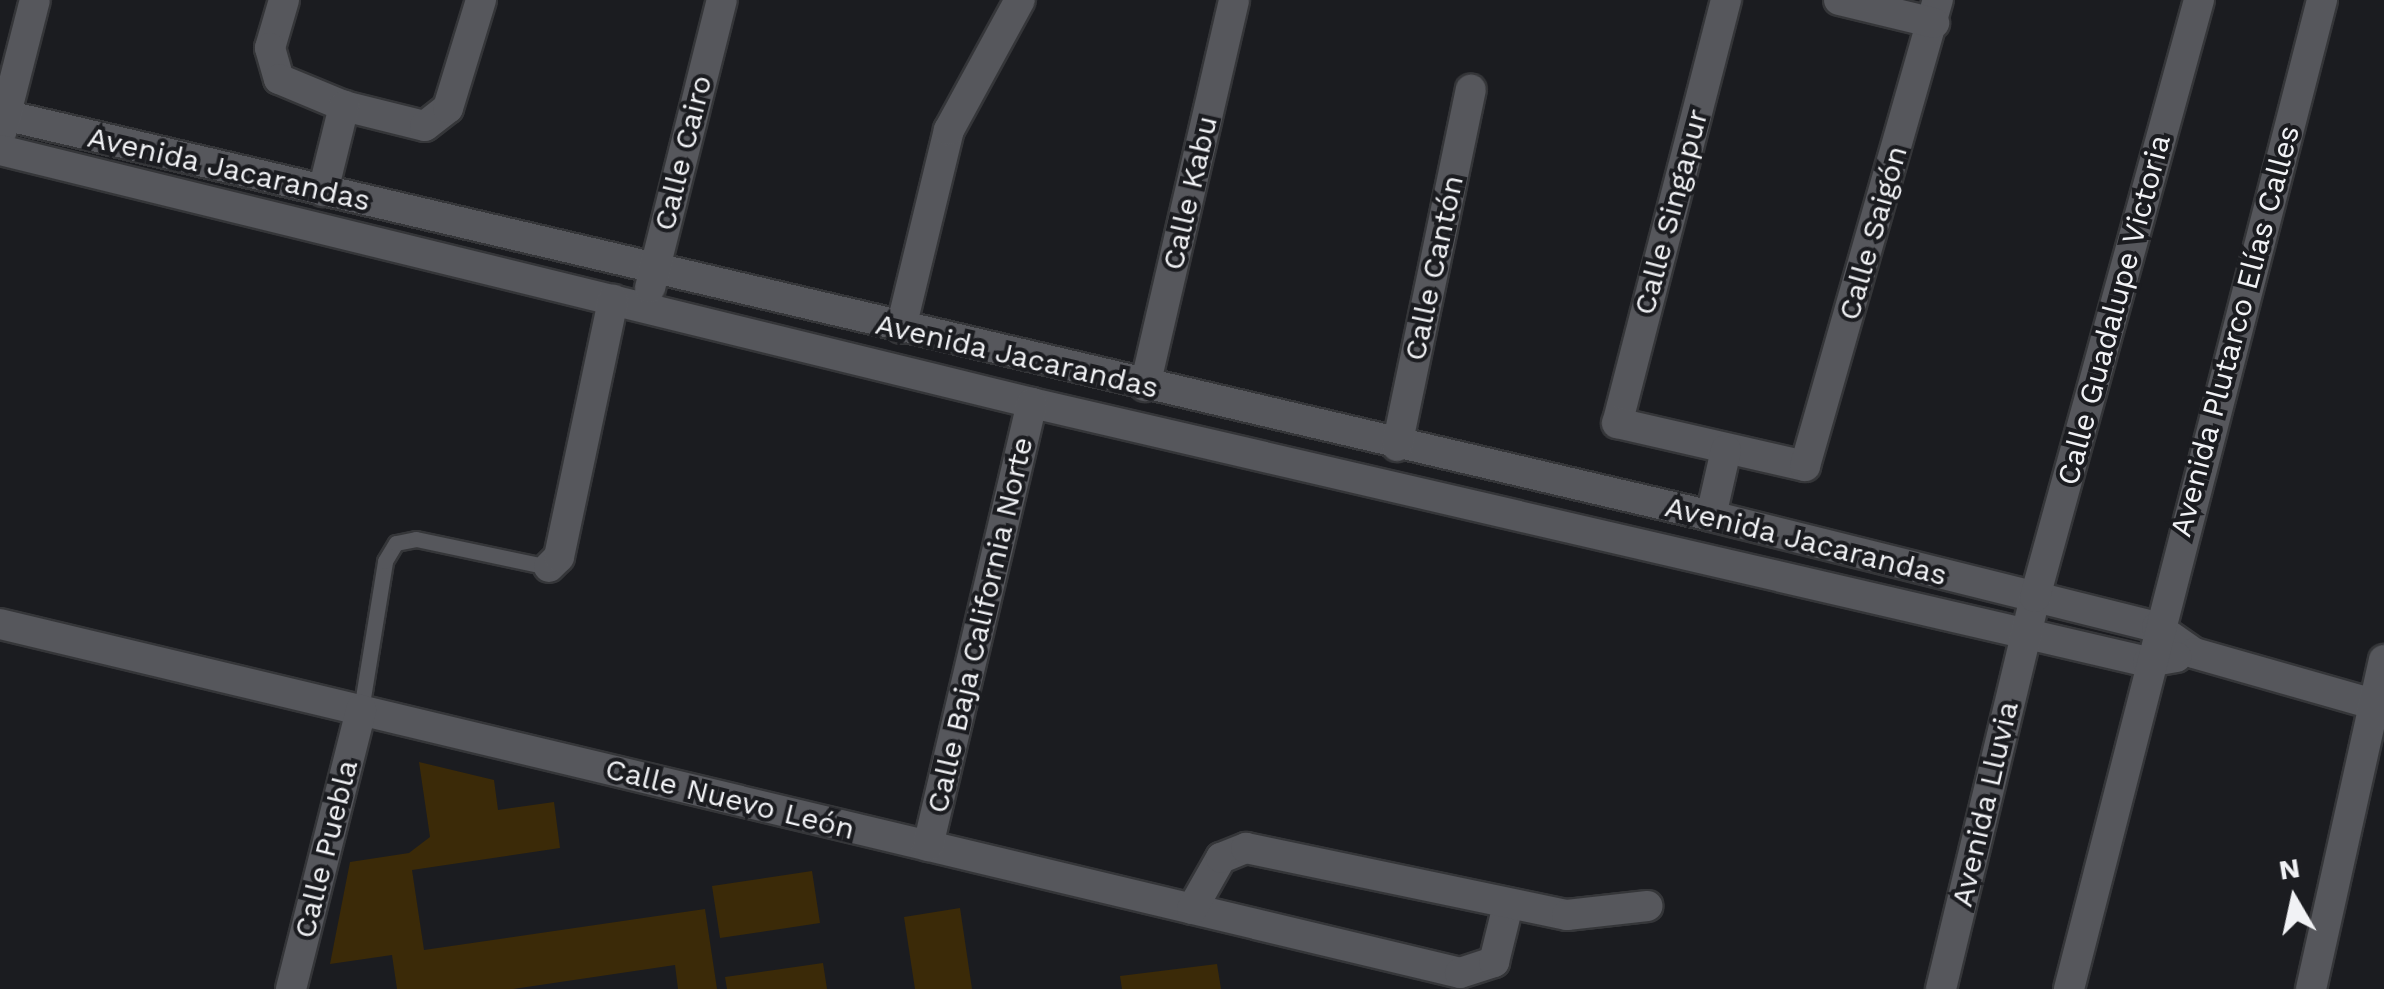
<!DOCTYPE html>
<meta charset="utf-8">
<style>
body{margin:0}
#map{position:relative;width:2384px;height:989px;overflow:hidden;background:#1b1c20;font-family:"Work Sans",sans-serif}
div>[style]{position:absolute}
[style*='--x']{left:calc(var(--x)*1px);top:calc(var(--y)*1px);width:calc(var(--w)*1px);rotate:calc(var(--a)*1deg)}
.building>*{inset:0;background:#3b2a08}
.roads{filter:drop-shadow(2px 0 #353639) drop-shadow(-2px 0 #353639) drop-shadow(0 2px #353639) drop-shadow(0 -2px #353639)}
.lane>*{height:15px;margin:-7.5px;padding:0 7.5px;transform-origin:7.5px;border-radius:7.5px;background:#56575c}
.street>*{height:30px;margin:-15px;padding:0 15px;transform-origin:15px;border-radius:15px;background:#56575c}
.secondary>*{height:30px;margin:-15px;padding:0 15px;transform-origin:15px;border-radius:15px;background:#56575c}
span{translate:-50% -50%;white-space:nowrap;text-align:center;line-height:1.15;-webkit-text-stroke:8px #1b1c20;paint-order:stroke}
.street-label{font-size:30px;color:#f1f2f5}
.north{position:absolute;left:2244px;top:849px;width:100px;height:100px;-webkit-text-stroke:8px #1b1c20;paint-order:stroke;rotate:351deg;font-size:28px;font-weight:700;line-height:40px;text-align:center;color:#f1f2f5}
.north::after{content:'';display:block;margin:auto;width:35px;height:45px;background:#f1f2f5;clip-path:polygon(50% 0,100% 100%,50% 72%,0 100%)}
</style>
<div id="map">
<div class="building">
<i style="clip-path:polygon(419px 762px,494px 780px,498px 810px,554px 802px,560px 848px,412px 870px,424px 950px,705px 909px,717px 989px,678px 989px,675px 965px,513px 989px,397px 989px,392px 955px,330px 964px,350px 862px,409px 853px,430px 837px)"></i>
<i style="clip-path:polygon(812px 871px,820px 923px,720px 938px,712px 886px)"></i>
<i style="clip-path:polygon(960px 908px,972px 989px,915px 989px,904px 917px)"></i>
<i style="clip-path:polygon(823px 963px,827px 989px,727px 989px,725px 977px)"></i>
<i style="clip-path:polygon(1217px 964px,1221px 989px,1122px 989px,1120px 976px)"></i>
</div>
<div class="roads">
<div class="lane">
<i style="--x:361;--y:710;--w:151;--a:-80.8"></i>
<i style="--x:385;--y:561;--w:21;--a:-59"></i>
<i style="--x:396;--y:543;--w:20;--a:-11"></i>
<i style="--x:416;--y:539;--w:136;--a:11.9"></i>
</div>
<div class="street">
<i style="--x:284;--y:0;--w:50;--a:106.3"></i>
<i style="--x:270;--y:48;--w:32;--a:74"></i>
<i style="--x:279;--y:79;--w:70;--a:22.6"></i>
<i style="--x:344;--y:106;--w:83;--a:13.9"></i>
<i style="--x:425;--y:126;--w:29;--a:-38"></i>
<i style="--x:448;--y:108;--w:113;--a:-73"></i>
<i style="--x:1726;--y:0;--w:437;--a:104.4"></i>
<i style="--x:1617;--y:423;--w:193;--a:12.9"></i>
<i style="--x:1805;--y:466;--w:485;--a:-74.1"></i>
<i style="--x:1839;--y:0;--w:98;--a:13.6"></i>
<i style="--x:0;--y:114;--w:1758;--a:13.22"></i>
<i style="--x:1711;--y:516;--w:460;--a:14"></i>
<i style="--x:2157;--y:627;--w:45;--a:35.1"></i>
<i style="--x:2194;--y:653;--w:198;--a:15.9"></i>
<i style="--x:1;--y:133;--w:137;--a:-75.7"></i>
<i style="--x:0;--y:150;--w:1063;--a:13.77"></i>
<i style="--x:1032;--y:403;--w:1146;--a:13.07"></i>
<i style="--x:2148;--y:662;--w:29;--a:-10"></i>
<i style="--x:323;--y:191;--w:88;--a:-76.1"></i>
<i style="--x:650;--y:288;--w:297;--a:-76"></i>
<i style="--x:901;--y:328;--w:204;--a:-76.4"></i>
<i style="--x:949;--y:130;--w:148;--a:-61.4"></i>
<i style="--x:1145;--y:386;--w:396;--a:-77"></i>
<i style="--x:1397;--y:446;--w:364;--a:-78.3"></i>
<i style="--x:1711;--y:516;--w:68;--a:-77.2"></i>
<i style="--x:549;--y:567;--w:14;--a:-45"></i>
<i style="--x:559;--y:557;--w:263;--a:-78.1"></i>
<i style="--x:0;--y:624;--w:1501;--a:13.44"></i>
<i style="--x:1460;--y:973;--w:36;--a:-18"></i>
<i style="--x:1494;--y:962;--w:59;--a:-76.2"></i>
<i style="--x:928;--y:846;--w:455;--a:-76.8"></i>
<i style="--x:1192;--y:909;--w:59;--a:-60.4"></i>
<i style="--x:1221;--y:858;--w:27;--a:-22"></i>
<i style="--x:1246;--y:848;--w:328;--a:11.8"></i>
<i style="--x:1567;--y:915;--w:81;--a:-6.4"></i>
<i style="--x:291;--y:989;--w:288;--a:-75.9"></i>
<i style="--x:2311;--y:989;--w:337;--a:-77.5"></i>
</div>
<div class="secondary">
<i style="--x:1941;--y:989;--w:403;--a:-76.5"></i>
<i style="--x:2035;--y:597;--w:619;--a:-74.64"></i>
<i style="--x:2069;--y:989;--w:1021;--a:-75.65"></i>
</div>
</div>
<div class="street-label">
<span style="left:683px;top:153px;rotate:-76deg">Calle Cairo</span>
<span style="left:229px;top:169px;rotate:13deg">Avenida Jacarandas</span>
<span style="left:1190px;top:193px;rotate:-77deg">Calle Kabu</span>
<span style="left:1671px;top:212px;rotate:-75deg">Calle Singapur</span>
<span style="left:1873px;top:233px;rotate:-74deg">Calle Saigón</span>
<span style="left:1434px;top:268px;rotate:-78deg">Calle Cantón</span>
<span style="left:2114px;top:310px;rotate:-75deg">Calle Guadalupe Victoria</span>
<span style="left:2235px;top:331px;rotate:-75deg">Avenida Plutarco Elías Calles</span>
<span style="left:1017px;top:356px;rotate:13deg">Avenida Jacarandas</span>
<span style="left:1806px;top:541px;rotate:14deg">Avenida Jacarandas</span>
<span style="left:980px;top:625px;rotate:-77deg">Calle Baja California Norte</span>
<span style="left:730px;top:799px;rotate:14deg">Calle Nuevo León</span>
<span style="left:1985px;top:804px;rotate:-77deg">Avenida Lluvia</span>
<span style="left:326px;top:849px;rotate:-76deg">Calle Puebla</span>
</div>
<div class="north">N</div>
</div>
